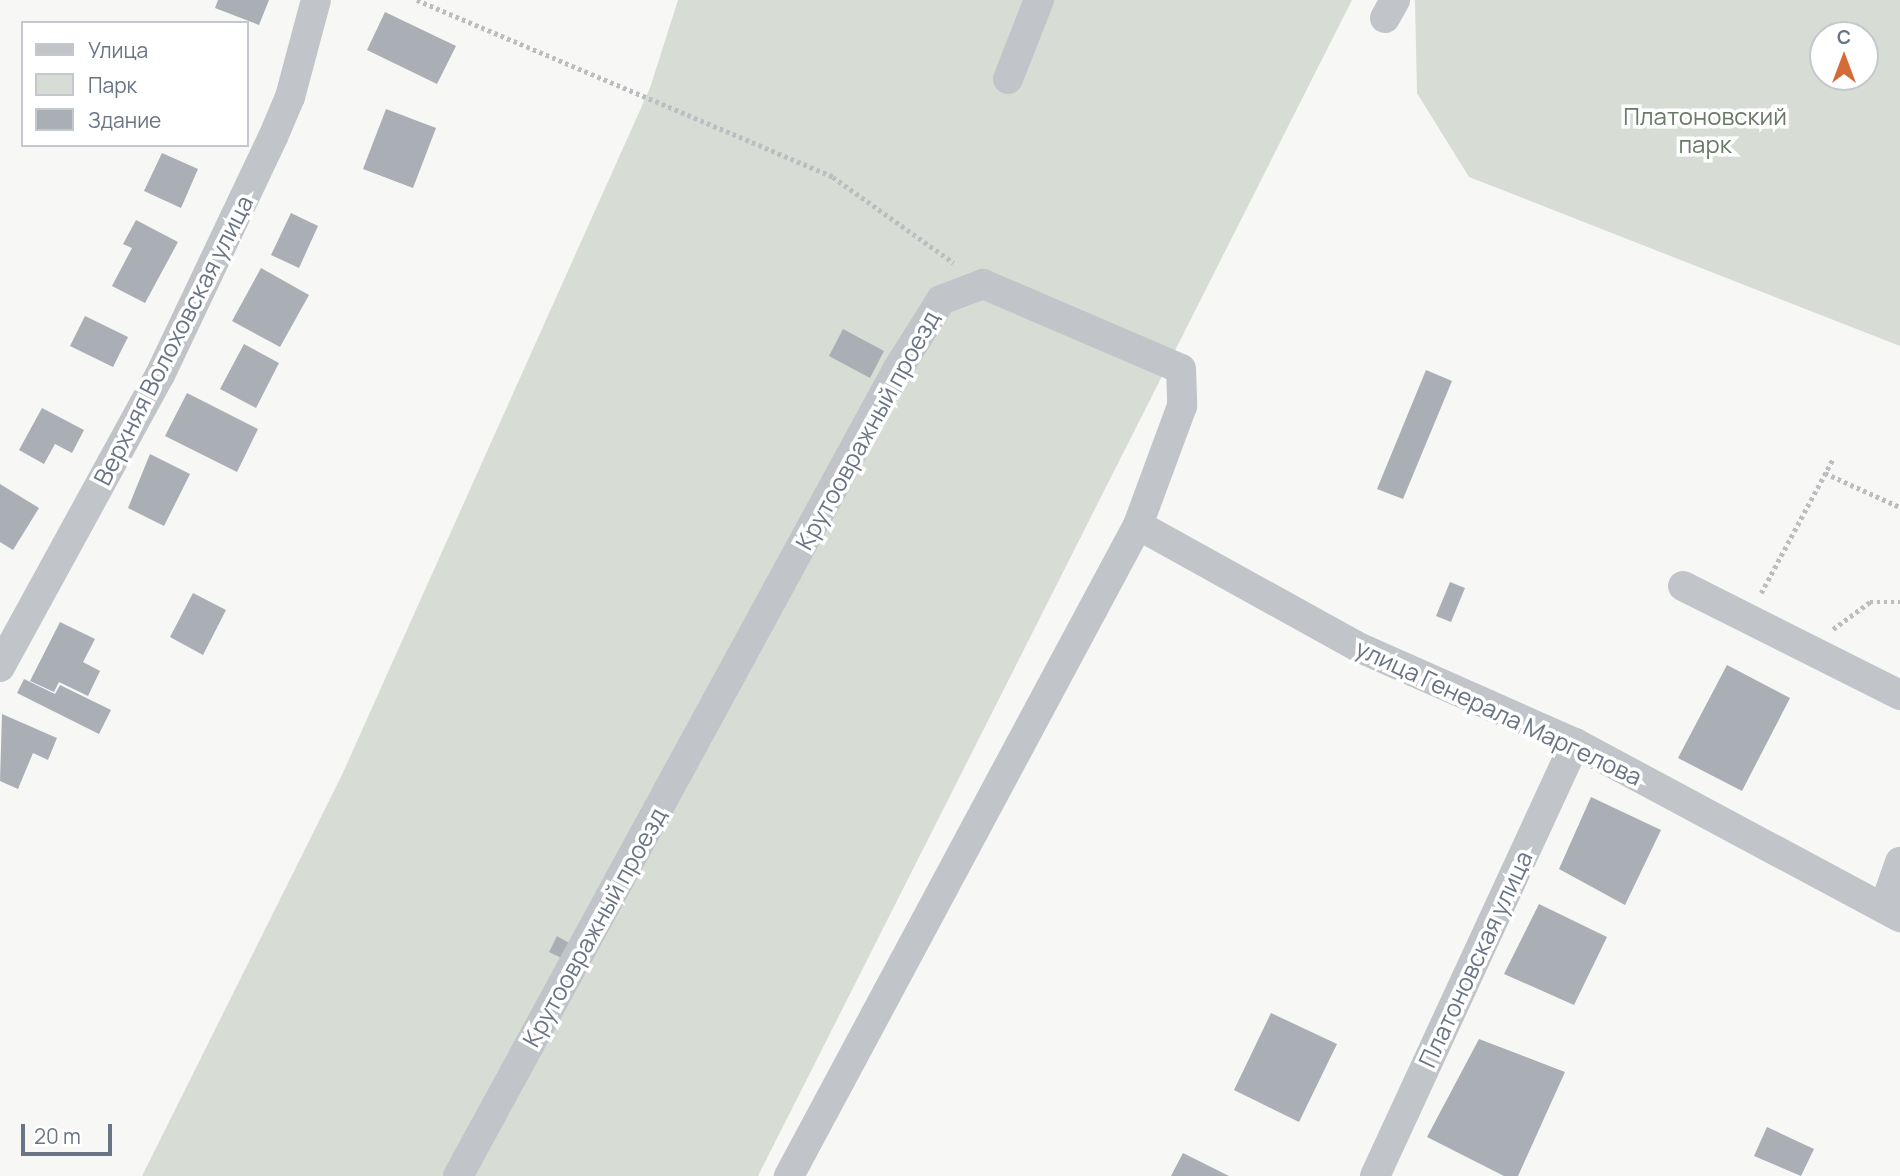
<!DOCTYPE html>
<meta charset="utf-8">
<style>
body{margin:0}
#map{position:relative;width:1900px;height:1176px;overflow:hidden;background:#f7f7f5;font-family:Manrope,sans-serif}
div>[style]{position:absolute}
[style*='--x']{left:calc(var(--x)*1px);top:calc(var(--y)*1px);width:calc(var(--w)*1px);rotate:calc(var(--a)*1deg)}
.green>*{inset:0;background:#d7dcd4}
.building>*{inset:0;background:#a9afb5}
.path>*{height:4.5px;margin-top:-2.25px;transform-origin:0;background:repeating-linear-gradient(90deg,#bbbdc0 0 3.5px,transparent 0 7px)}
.minor>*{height:30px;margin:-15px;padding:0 15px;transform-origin:15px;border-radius:15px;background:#c1c4c8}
span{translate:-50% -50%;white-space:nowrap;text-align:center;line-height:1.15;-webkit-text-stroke:7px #fff;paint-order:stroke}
.park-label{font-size:24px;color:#697b67}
.street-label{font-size:24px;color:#697584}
.legend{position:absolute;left:21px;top:21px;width:228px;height:126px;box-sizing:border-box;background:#fff;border:2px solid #c3c8ce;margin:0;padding:9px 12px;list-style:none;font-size:21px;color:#697584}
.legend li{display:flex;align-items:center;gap:14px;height:35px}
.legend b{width:35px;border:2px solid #c3c8ce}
.north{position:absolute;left:1809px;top:21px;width:70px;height:70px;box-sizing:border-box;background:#fff;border:2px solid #c3c8ce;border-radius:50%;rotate:0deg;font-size:19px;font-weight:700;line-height:28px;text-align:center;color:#697584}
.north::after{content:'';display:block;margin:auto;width:24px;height:32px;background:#d56b37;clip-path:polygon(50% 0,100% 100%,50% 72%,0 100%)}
.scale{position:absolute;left:21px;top:1124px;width:91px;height:32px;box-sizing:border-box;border:4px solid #697584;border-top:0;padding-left:9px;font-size:21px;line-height:24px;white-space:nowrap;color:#697584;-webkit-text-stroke:5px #fff;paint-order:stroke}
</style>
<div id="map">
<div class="green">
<i style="clip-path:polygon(678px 0,1352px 0,758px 1176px,142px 1176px,341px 777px,650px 88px)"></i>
<i style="clip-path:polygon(evenodd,1415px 0,1900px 0,1900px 346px,1469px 177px,1417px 93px,1415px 0,1823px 35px,1865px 35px,1865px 77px,1823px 77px,1823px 35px)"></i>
</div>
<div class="building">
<i style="clip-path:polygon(218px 0,269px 0,259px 25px,215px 8px)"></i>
<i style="clip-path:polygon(385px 12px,456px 46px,437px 84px,367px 50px)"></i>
<i style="clip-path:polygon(386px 109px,436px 128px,413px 188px,363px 169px)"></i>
<i style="clip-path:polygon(162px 153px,198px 169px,181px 208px,144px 191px)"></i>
<i style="clip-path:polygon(291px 213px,318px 226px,299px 268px,271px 255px)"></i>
<i style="clip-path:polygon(136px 220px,178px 242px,145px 303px,112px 286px,132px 248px,123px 244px)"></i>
<i style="clip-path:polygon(261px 268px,309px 295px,280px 347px,232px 321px)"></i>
<i style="clip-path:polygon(85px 316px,128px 337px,113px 367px,70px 346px)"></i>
<i style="clip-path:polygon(843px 329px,884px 351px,870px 378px,829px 356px)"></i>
<i style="clip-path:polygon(244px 344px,279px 363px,256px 408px,220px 389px)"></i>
<i style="clip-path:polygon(1426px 370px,1452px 381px,1403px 499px,1377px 489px)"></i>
<i style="clip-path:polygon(187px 393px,258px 429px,237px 472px,165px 436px)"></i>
<i style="clip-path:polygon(42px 408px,84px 430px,72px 453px,55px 444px,44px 464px,19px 450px)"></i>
<i style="clip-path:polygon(150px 454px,190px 474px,164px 526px,128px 508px)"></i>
<i style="clip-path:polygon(0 484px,39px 508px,13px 550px,0 542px)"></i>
<i style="clip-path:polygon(1450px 582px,1465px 588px,1451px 622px,1436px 616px)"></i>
<i style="clip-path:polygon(193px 593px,226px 610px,203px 655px,170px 637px)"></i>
<i style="clip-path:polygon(60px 622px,95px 639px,83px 662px,100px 671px,88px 696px,59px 682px,54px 692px,30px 681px)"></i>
<i style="clip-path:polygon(1727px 665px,1790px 698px,1742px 791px,1678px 758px)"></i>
<i style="clip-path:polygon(24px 679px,55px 694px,60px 685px,111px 710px,99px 734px,17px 693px)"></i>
<i style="clip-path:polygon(2px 714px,57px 738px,48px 760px,33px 753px,18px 789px,0 781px)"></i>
<i style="clip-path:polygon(1591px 797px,1661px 830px,1625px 905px,1559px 869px)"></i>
<i style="clip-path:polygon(1539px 904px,1607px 937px,1574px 1005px,1504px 974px)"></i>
<i style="clip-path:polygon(557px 936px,576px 947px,568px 961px,549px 952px)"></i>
<i style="clip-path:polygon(1271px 1013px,1337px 1044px,1299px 1122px,1234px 1090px)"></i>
<i style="clip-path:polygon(1479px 1039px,1565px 1072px,1518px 1176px,1504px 1176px,1427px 1137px)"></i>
<i style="clip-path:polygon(1767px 1127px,1814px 1149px,1801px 1176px,1754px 1156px)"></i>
<i style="clip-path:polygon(1183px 1153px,1229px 1176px,1171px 1176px)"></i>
</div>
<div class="path">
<i style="--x:417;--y:0;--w:452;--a:23"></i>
<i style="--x:833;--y:177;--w:148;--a:35.4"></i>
<i style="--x:1825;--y:473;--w:82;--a:24.4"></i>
<i style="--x:1761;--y:593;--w:152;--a:-61.8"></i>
<i style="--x:1833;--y:629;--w:46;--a:-36.1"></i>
<i style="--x:1870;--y:602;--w:30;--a:0"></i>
</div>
<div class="minor">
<i style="--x:1385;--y:18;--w:21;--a:-61"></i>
<i style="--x:1008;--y:79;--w:85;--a:-68.6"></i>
<i style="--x:1138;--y:525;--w:252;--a:29"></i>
<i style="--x:1358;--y:647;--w:237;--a:23.9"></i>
<i style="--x:1575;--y:743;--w:369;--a:28.2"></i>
<i style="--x:1683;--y:586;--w:243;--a:26.7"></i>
<i style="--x:0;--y:667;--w:333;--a:-61.3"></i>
<i style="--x:160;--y:375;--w:263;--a:-64.6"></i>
<i style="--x:273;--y:137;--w:43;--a:-67"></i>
<i style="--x:290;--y:97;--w:100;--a:-75"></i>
<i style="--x:1884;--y:908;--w:49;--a:-70.8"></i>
<i style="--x:458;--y:1176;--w:918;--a:-61.42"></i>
<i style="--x:897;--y:370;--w:83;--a:-57.8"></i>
<i style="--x:941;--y:300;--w:45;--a:-20.9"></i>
<i style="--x:983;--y:284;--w:215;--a:23.2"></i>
<i style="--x:1181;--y:369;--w:37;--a:88"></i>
<i style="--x:1182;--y:406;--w:127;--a:110.3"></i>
<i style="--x:1138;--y:525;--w:739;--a:118.2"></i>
<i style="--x:1375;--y:1176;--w:477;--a:-65.2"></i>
</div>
<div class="park-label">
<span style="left:1705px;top:130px">Платоновский<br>парк</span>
</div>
<div class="street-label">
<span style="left:173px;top:340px;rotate:-63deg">Верхняя Волоховская улица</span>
<span style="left:867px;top:430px;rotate:-61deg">Крутоовражный проезд</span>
<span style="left:1499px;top:712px;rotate:25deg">улица Генерала Маргелова</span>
<span style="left:594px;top:927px;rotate:-61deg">Крутоовражный проезд</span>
<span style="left:1475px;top:959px;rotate:-65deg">Платоновская улица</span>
</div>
<ul class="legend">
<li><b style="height:9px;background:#c1c4c8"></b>Улица</li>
<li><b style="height:19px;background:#d7dcd4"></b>Парк</li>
<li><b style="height:19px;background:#a9afb5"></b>Здание</li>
</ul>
<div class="north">С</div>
<div class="scale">20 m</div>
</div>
